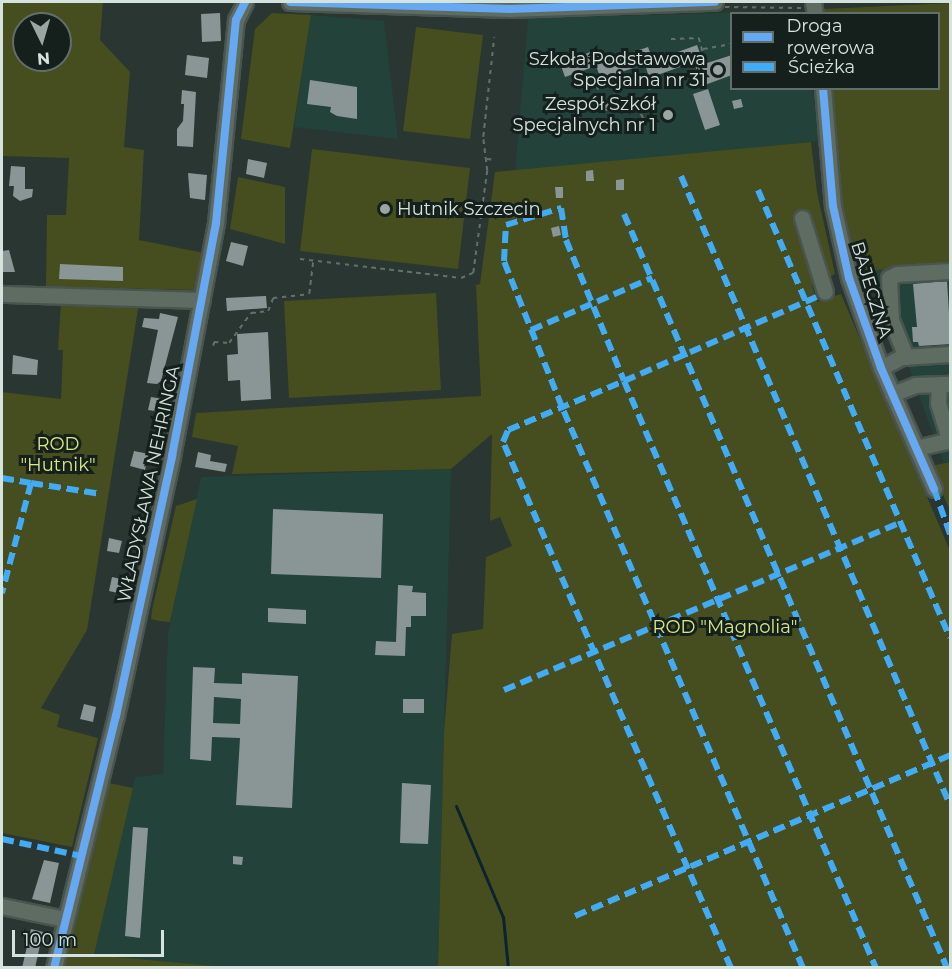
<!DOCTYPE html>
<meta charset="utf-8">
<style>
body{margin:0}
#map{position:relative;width:952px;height:969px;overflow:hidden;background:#293632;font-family:Montserrat,sans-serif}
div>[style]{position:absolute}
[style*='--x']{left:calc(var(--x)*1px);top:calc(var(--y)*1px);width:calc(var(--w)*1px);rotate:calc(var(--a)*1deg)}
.built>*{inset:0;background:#22423a}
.green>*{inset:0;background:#464d1e}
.stream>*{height:3px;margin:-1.5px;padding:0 1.5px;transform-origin:1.5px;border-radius:1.5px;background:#0c232f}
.building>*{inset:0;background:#8a9695}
.path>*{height:1.5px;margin-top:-0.75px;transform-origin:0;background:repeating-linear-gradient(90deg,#657168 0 4.5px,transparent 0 9px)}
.roads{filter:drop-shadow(2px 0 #495450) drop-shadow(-2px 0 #495450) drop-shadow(0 2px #495450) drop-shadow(0 -2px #495450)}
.minor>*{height:15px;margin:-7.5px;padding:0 7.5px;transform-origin:7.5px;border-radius:7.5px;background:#5f6c61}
.quiet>*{height:6px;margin-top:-3px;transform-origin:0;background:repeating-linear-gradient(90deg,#42abf6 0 12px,transparent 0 18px)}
.cycleway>*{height:8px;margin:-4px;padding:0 4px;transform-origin:4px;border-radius:4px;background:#66a8f1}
.dots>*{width:16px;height:16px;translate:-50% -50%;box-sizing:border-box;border:3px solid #15201d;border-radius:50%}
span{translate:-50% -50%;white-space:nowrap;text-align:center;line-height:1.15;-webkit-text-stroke:6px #15201d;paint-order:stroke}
.poi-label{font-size:18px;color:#d5e3df}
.right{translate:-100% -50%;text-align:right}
.left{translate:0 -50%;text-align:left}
.street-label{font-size:18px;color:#d5e3df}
.park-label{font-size:18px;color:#dae880}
.frame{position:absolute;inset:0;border:3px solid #d5e3df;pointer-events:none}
.legend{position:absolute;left:730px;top:12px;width:210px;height:78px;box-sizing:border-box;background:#15201d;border:2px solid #626e6b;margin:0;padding:8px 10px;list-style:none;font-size:18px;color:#d5e3df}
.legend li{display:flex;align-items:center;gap:12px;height:30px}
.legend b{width:30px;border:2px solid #626e6b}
.north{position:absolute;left:12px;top:12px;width:60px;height:60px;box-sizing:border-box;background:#15201d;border:2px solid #626e6b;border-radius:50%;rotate:175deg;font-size:16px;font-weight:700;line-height:24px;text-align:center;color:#d5e3df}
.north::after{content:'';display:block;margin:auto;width:21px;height:27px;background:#99a6a2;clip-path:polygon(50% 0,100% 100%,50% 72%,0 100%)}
.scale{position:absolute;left:12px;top:930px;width:152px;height:27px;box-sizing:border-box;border:3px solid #d5e3df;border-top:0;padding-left:8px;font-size:18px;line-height:21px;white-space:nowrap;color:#d5e3df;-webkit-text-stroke:4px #15201d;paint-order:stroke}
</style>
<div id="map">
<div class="built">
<i style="clip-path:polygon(803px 11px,732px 14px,732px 88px,813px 89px,819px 141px,515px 173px,528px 18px)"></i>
<i style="clip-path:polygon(311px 15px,384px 21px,398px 139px,294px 127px)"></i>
<i style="clip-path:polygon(950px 265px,950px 462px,943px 462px,911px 373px,866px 271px)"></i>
<i style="clip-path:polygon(451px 469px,438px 967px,225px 968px,94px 955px,135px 777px,163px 774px,168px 634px,201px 477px)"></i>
</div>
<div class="green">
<i style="clip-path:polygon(evenodd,2px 2px,103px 2px,100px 40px,130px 72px,124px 147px,144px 150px,139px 240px,204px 253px,197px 290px,46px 287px,47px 215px,66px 215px,69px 158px,2px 156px,2px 2px,24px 24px,60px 24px,60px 60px,24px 60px,24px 24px)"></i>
<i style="clip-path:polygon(950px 3px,950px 265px,866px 271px,850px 249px,836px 184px,829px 89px,938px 88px,938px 14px,824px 14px,824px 9px)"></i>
<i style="clip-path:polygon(272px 13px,311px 15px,290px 148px,241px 139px,255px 29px)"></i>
<i style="clip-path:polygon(416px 27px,483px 35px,470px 139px,403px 131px)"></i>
<i style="clip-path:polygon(811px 142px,817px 192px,835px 274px,812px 285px,817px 302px,841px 294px,950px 551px,950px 967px,438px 967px,444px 732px,452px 634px,483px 629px,486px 557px,512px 546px,500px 517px,490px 521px,492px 434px,451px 469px,232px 474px,238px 446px,192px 437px,196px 413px,481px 396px,476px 285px,480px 284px,495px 172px)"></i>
<i style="clip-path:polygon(312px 149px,470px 168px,458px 269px,300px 251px)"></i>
<i style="clip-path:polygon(238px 177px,285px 187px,285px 244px,230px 229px)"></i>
<i style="clip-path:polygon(436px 293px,441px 390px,289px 398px,284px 301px)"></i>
<i style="clip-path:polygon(61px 301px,139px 303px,87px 630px,41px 708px,60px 715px,57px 727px,98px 738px,72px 847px,2px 833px,2px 392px,61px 399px,63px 350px,58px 350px)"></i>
<i style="clip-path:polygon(950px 462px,950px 511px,931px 466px)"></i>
<i style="clip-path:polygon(197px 499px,170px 622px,159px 621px,151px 619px,152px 610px,176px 506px)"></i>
<i style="clip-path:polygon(104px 782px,133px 788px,94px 955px,225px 967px,62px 968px)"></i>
</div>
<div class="stream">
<i style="--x:456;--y:806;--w:121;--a:67.1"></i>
<i style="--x:503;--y:917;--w:51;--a:84.4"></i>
</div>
<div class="building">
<i style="clip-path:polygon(220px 13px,221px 41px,202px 42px,201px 14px)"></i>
<i style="clip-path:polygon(697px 45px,704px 64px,732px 55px,732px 75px,702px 86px,694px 62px,649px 78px,645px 64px,601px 79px,596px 66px,565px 77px,560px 63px,599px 49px,604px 62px,648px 47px,653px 61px)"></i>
<i style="clip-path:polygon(187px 55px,209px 58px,207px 78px,185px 75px)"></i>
<i style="clip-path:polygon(310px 80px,357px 87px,357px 119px,337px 116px,330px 112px,331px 107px,307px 104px)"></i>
<i style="clip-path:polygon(708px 89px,720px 125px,705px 130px,693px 94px)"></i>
<i style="clip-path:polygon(182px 90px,196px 92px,193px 147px,177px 146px,177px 129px,183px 121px,184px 104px,181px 104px)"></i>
<i style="clip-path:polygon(624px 99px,626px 106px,600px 112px,599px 104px)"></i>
<i style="clip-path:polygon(741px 99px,743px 107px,734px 109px,732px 101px)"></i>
<i style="clip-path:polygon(248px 159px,267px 163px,264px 178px,246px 174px)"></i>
<i style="clip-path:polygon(11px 166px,25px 167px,25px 189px,33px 189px,32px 197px,20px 201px,13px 196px,14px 186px,9px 186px)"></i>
<i style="clip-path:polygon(593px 170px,594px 181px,586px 181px,586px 171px)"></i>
<i style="clip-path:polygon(188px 173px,207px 175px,205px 200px,190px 198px)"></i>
<i style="clip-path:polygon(624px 179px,624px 190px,616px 190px,616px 180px)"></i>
<i style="clip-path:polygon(555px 187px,563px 187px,563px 198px,556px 198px)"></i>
<i style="clip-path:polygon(559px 226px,561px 235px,553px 237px,551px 228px)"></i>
<i style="clip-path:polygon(231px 242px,248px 246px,243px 266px,226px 261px)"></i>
<i style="clip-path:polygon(9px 250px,15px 272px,2px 272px,2px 251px)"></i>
<i style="clip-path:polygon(60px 264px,123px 267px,123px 281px,59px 279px)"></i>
<i style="clip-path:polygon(947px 281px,951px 344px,919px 346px,918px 342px,913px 342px,912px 327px,917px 327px,913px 284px)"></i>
<i style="clip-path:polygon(266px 296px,267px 308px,227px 311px,226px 298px)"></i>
<i style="clip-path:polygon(160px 313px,178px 317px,161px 381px,157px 384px,147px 383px,158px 330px,142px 327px,144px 318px,159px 319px)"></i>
<i style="clip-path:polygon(268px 332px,271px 399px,241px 401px,240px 380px,228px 381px,227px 355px,238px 354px,237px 334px)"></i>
<i style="clip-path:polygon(13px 355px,38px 360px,37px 375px,12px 374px)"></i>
<i style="clip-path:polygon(151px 397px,163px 399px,161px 412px,148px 410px)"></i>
<i style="clip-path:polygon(134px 451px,149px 454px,145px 470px,130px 466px)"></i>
<i style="clip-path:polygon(198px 452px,211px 455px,210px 461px,227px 464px,225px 472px,195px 467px)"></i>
<i style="clip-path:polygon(273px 509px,383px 514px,381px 578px,271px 574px)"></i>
<i style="clip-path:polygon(109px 538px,122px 541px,119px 553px,107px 551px)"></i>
<i style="clip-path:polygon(112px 577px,125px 580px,122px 594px,109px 591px)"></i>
<i style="clip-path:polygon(398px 585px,413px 586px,412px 592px,426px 593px,426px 616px,411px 616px,411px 627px,406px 627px,405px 656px,375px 655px,376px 641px,396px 642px)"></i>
<i style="clip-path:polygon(268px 608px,306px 610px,306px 624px,268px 622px)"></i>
<i style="clip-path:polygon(evenodd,193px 667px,215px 668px,214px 683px,242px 684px,242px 673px,298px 676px,292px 808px,236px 805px,240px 738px,212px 737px,211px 761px,190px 759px,193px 667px,214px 697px,241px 699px,240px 724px,213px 723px,214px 697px)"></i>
<i style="clip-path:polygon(403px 699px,424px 699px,424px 713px,403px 713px)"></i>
<i style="clip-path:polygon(84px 704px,96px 707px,93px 722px,80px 719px)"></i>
<i style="clip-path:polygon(402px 783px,431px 785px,428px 844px,400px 843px)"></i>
<i style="clip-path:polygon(133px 827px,148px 828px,140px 938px,125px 936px)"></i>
<i style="clip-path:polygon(233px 856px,243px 857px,242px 865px,233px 864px)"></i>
<i style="clip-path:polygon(44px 860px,59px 863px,50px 903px,32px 899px)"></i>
<i style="clip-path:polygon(31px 929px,43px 932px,35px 968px,22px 968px)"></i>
</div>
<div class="path">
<i style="--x:725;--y:7;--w:76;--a:0.8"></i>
<i style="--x:671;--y:39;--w:28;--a:-2"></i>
<i style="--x:699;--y:38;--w:20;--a:75"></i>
<i style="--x:703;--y:49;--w:29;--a:-10"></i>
<i style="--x:612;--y:85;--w:27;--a:77"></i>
<i style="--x:618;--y:111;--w:36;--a:-19"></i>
<i style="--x:652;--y:99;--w:26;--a:-108"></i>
<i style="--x:598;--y:90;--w:12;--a:-114"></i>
<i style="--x:593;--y:79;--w:8;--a:-23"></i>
<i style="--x:637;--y:106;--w:18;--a:63"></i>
<i style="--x:487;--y:159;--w:8;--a:7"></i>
<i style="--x:300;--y:259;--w:162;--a:6.7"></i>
<i style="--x:461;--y:278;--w:13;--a:-23"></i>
<i style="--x:473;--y:273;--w:103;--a:-82.2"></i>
<i style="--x:487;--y:171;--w:34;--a:-97"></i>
<i style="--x:483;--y:137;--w:100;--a:-83.7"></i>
<i style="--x:213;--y:346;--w:4;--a:-76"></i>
<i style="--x:214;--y:342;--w:15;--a:4"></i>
<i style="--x:229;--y:343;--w:37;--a:-54"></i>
<i style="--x:251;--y:313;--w:17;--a:-7"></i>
<i style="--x:268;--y:311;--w:14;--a:-69"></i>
<i style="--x:273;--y:298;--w:36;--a:-6"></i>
<i style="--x:309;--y:294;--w:33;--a:-83"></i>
</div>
<div class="roads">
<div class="minor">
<i style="--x:290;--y:2;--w:220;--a:1.8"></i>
<i style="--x:510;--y:9;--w:205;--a:-2"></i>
<i style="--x:813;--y:2;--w:12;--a:81"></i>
<i style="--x:823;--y:88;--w:118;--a:85.2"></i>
<i style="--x:833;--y:206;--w:74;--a:77.5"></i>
<i style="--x:849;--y:278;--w:96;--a:70.4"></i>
<i style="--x:881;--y:368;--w:132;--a:66.3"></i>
<i style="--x:802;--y:218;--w:77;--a:72.7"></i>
<i style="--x:2;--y:294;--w:200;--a:1.7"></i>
<i style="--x:906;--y:357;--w:40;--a:-112"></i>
<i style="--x:891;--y:320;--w:42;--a:-92.7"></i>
<i style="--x:889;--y:278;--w:9;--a:-27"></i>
<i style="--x:897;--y:274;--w:53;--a:-3.2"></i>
<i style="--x:881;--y:368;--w:24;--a:-28"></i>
<i style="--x:902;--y:357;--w:48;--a:-3.6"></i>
<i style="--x:939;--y:385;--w:18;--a:93"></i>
<i style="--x:938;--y:403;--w:39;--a:73"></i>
<i style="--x:892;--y:394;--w:25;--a:-21"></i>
<i style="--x:915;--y:385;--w:35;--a:-2"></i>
<i style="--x:916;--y:448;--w:35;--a:-13"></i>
<i style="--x:2;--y:906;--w:63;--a:11.8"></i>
<i style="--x:54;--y:968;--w:260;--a:-76.2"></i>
<i style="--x:116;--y:716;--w:266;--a:-77.8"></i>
<i style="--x:172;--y:456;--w:237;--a:-79.3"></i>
<i style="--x:216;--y:223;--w:204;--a:-84.4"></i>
<i style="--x:236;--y:20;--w:20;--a:-63"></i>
</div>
</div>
<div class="quiet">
<i style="--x:681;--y:176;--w:684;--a:66.85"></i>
<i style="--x:758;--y:190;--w:487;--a:66.8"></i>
<i style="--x:624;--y:214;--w:820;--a:66.81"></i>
<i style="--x:531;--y:330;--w:132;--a:-23.3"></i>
<i style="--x:2;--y:478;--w:29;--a:10"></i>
<i style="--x:31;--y:483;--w:114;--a:104.8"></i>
<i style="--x:31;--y:483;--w:71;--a:8.9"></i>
<i style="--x:934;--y:489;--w:48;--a:70.4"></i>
<i style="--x:504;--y:690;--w:431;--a:-22.9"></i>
<i style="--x:2;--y:839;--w:81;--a:12.1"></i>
<i style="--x:575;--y:916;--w:408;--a:-23.2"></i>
<i style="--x:731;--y:968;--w:573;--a:-113.43"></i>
<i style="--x:503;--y:442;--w:13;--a:-67"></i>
<i style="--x:508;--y:430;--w:126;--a:-22.9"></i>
<i style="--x:624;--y:381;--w:639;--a:66.77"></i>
<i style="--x:803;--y:968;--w:611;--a:-113.25"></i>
<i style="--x:562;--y:407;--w:157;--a:-111.7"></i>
<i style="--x:504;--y:261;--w:36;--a:-87"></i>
<i style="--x:506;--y:225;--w:58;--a:-17.2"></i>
<i style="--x:561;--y:208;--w:32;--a:81"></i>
<i style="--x:566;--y:240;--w:152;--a:67.6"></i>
<i style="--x:624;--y:381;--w:210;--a:-23.6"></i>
</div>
<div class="cycleway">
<i style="--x:290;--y:2;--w:220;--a:1.8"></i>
<i style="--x:510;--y:9;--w:205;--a:-2"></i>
<i style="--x:823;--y:88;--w:118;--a:85.2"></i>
<i style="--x:833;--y:206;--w:74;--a:77.5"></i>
<i style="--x:849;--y:278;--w:96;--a:70.4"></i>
<i style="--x:881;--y:368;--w:132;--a:66.3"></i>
<i style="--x:54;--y:968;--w:260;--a:-76.2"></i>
<i style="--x:116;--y:716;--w:266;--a:-77.8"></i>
<i style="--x:172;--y:456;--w:237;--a:-79.3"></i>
<i style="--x:216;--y:223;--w:204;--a:-84.4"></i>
<i style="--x:236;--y:20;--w:20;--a:-63"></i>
</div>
<div class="dots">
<i style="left:718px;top:70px;background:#99a6a2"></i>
<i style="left:668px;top:115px;background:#99a6a2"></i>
<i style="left:385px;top:209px;background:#99a6a2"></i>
</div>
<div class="poi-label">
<span class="right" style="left:706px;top:70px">Szkoła Podstawowa<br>Specjalna nr 31</span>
<span class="right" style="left:656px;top:115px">Zespół Szkół<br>Specjalnych nr 1</span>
<span class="left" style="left:397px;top:209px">Hutnik Szczecin</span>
</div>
<div class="street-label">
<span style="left:871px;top:290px;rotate:73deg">BAJECZNA</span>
<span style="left:149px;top:484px;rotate:-78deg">WŁADYSŁAWA NEHRINGA</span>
</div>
<div class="park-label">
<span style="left:58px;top:455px">ROD<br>"Hutnik"</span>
<span style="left:725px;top:627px">ROD "Magnolia"</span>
</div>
<div class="frame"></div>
<ul class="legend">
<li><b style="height:8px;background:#66a8f1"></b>Droga rowerowa</li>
<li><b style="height:8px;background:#42abf6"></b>Ścieżka</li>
</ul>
<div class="north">N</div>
<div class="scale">100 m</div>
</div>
